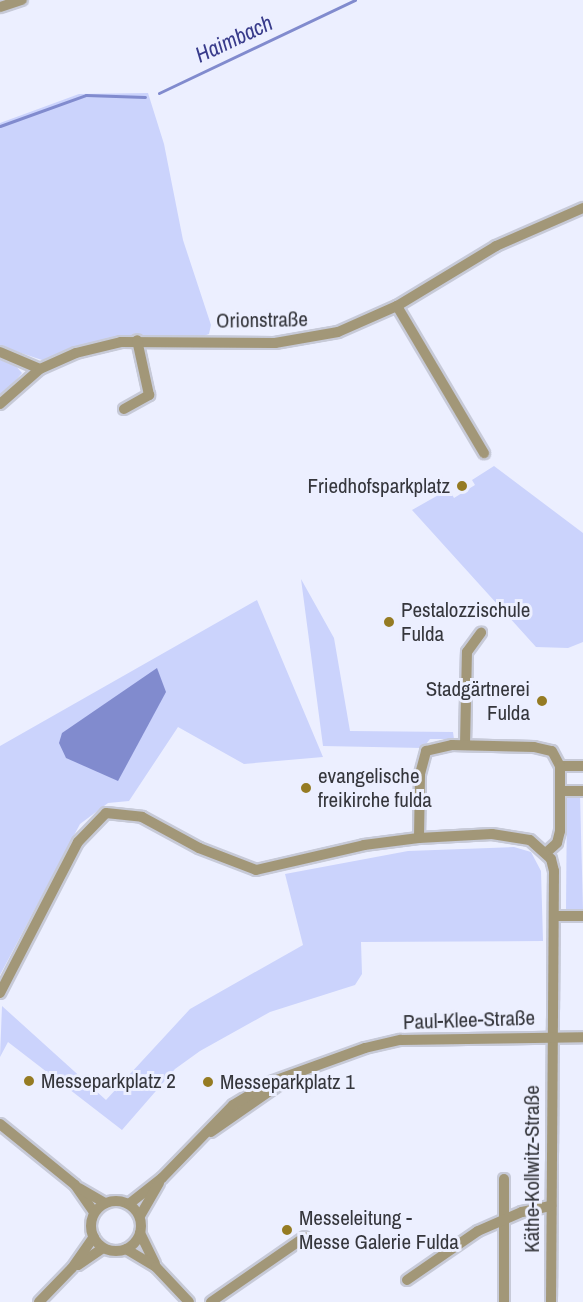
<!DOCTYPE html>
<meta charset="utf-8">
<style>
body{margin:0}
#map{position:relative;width:583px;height:1302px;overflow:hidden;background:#ecefff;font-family:"Archivo Narrow",sans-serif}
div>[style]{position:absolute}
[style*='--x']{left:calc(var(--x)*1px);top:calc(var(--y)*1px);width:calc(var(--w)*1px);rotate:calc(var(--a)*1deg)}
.green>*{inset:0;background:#cbd3fc}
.water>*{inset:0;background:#818bce}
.stream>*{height:3px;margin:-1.5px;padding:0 1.5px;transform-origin:1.5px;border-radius:1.5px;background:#818bce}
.roads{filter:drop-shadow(2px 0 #c7cad8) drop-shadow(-2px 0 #c7cad8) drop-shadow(0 2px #c7cad8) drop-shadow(0 -2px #c7cad8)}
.minor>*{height:10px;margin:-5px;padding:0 5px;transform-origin:5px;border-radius:5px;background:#a29778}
.minor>.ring{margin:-5px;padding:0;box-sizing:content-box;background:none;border:10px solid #a29778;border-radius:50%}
.dots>*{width:16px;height:16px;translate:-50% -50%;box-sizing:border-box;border:3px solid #ecefff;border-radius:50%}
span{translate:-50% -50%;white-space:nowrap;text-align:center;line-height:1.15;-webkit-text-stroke:6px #ecefff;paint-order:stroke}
.street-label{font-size:21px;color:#35363c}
.poi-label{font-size:21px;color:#35363c}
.right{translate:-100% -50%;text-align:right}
.left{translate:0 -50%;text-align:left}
.water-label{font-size:22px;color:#383b8b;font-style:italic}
</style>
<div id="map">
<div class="green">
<i style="clip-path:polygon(148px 93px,164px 144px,183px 240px,211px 325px,209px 334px,198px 338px,129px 337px,102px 341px,45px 361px,0 346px,0 123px,79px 94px)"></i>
<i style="clip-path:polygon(0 359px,15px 365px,22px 373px,0 399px)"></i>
<i style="clip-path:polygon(494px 466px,583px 533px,583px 642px,568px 648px,536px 647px,412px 510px,449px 489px,454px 498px,475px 485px,472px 480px)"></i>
<i style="clip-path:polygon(301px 579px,334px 638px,350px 731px,453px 732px,454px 739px,430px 739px,423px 748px,323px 746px)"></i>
<i style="clip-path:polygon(257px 600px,323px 757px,244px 764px,178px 727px,129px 801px,108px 803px,80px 824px,0 975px,0 746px)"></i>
<i style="clip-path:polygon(567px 794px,580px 795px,583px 910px,566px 910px)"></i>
<i style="clip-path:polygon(514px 847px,531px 852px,541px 871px,543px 941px,361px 942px,362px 974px,355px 985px,270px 1012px,200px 1051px,175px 1069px,122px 1130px,8px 1042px,0 1057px,2px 1006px,106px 1100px,190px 1009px,303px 945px,285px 874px,408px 851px)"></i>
</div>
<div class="water">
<i style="clip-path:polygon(157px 668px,166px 692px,118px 781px,66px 758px,59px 743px,62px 733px)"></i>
</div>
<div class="stream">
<i style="--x:159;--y:93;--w:217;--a:-25.4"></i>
<i style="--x:0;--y:126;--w:91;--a:-19.8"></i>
<i style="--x:86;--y:95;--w:59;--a:1.9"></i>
</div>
<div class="roads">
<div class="minor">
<i style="--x:0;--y:7;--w:23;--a:-18"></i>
<i style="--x:397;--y:306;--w:171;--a:59.4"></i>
<i style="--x:0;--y:352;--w:43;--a:23"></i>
<i style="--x:0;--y:404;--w:53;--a:-41.2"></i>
<i style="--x:40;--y:369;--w:39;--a:-24"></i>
<i style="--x:76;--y:353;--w:46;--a:-13.7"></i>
<i style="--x:121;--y:342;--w:154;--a:0.4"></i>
<i style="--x:275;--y:343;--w:64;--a:-9.9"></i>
<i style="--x:338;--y:332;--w:64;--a:-23.8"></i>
<i style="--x:397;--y:306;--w:116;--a:-31.2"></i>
<i style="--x:496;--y:246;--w:95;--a:-23.6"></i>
<i style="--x:124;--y:409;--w:29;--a:-29"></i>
<i style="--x:149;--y:395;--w:56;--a:-102.3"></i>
<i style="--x:465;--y:745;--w:93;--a:-88.8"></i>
<i style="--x:467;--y:652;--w:24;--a:-54"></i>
<i style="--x:560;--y:766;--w:23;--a:0"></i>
<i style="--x:560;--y:791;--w:23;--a:0"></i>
<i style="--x:419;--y:838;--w:64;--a:-89.1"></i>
<i style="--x:420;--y:774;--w:24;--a:-75"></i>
<i style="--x:426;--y:751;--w:27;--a:-13"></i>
<i style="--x:452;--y:745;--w:82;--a:1.4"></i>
<i style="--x:534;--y:747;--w:18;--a:13"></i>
<i style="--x:552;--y:751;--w:17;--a:62"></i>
<i style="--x:560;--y:766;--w:65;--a:90"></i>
<i style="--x:560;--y:831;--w:12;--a:104"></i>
<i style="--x:557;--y:843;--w:15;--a:138"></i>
<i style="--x:554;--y:916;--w:29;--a:0"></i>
<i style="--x:0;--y:993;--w:170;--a:-62.7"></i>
<i style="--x:78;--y:842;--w:40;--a:-46"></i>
<i style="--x:106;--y:813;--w:36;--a:6"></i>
<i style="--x:142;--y:817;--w:65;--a:28.5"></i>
<i style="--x:199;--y:848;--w:61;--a:21.1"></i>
<i style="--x:256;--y:870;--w:111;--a:-13"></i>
<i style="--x:364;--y:845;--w:55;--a:-7.3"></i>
<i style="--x:419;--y:838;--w:73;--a:-3.1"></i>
<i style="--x:492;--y:834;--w:38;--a:9"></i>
<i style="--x:530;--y:840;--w:28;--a:42"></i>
<i style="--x:551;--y:859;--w:12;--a:76"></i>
<i style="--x:554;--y:871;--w:431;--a:90.4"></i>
<i style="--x:0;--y:1124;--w:97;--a:39.1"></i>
<i style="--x:75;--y:1185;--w:33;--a:55"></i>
<i style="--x:211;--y:1132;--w:93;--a:-34.9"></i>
<i style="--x:504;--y:1179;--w:123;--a:90"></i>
<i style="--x:79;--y:1188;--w:30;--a:30"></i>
<i class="ring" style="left:91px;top:1201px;width:40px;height:40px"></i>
<i style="--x:129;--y:1204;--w:42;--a:-38.2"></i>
<i style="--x:162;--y:1178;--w:102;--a:-45.8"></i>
<i style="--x:233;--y:1105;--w:44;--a:-31.2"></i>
<i style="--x:271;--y:1082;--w:100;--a:-19.9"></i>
<i style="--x:365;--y:1048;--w:37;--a:-13"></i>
<i style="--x:401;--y:1040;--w:182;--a:-0.9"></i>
<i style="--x:140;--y:1216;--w:38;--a:-60"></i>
<i style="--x:140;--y:1233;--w:34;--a:64"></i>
<i style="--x:126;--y:1249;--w:35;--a:31"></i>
<i style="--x:156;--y:1267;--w:48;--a:46.7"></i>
<i style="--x:78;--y:1265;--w:30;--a:-34"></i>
<i style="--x:407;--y:1280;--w:86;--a:-34.6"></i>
<i style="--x:478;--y:1231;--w:48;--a:-23.4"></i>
<i style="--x:522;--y:1212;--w:30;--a:-12"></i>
<i style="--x:39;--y:1302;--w:47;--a:-45.9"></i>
<i style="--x:72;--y:1268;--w:38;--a:-55"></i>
<i style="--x:211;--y:1302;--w:114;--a:-34.7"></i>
</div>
</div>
<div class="dots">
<i style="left:462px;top:486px;background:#957b23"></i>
<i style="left:389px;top:622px;background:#957b23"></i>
<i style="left:542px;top:701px;background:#957b23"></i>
<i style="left:306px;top:788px;background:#957b23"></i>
<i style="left:29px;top:1081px;background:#957b23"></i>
<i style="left:208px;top:1082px;background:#957b23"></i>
<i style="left:287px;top:1230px;background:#957b23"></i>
</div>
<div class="street-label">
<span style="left:262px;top:320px;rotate:-1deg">Orionstraße</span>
<span style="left:469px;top:1020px;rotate:-2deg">Paul-Klee-Straße</span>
<span style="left:532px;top:1169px;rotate:-90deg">Käthe-Kollwitz-Straße</span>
</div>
<div class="poi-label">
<span class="right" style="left:450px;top:486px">Friedhofsparkplatz</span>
<span class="left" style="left:401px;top:622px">Pestalozzischule<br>Fulda</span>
<span class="right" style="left:530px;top:701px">Stadgärtnerei<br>Fulda</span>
<span class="left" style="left:318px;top:788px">evangelische<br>freikirche fulda</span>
<span class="left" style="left:41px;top:1081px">Messeparkplatz 2</span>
<span class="left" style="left:220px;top:1082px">Messeparkplatz 1</span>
<span class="left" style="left:299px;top:1230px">Messeleitung -<br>Messe Galerie Fulda</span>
</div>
<div class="water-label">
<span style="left:234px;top:39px;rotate:-25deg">Haimbach</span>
</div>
</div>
